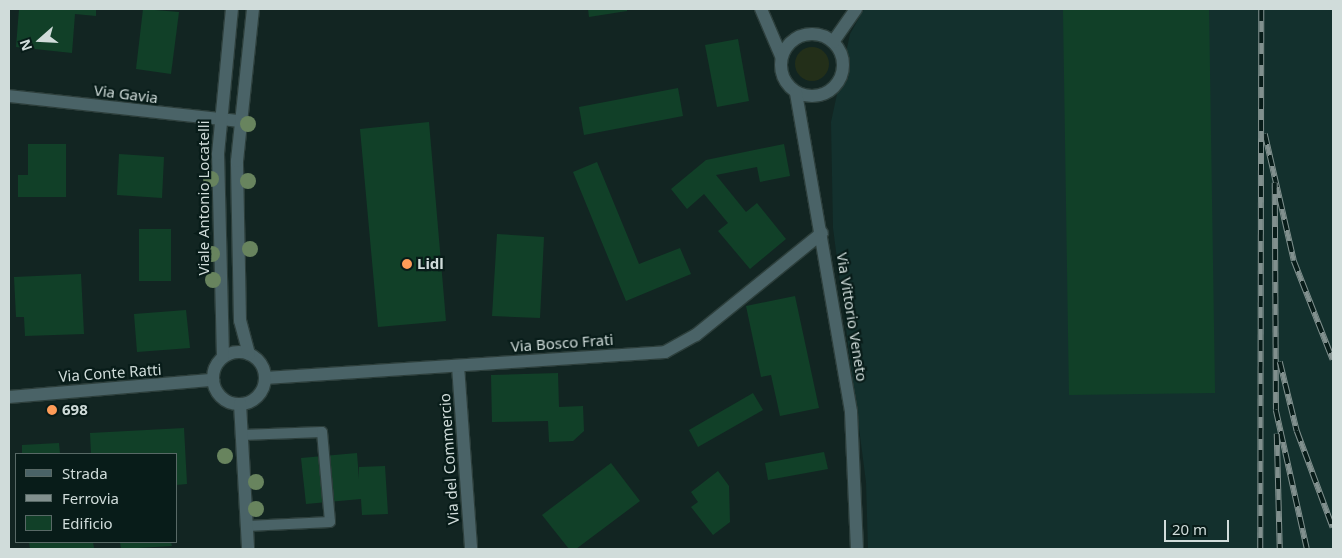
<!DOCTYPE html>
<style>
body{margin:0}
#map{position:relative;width:1342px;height:558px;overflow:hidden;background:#122522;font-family:"Noto Sans",sans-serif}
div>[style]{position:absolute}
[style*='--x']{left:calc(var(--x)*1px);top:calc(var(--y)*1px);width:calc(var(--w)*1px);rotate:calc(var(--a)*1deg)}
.built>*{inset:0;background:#13302d}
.green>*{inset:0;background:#232f19}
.round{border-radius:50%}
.building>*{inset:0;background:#114028}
.roads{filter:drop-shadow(1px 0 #2d3f3c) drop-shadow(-1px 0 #2d3f3c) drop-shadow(0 1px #2d3f3c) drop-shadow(0 -1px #2d3f3c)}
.service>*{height:10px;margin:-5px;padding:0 5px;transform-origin:5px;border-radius:5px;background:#4a6367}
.minor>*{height:12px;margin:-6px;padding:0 6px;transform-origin:6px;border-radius:6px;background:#4a6367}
.minor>.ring{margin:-6px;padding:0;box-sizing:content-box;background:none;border:12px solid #4a6367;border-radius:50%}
.tertiary>*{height:12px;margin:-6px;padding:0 6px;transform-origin:6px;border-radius:6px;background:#4a6367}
.tertiary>.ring{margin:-6px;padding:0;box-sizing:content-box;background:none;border:12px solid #4a6367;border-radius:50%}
.rail>*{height:5.5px;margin-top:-2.75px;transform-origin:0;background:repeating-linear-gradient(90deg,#081c19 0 11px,#81908e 0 22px);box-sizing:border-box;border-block:1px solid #81908e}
.trees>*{width:16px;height:16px;margin:-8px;border-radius:50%;background:#68845e}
.dots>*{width:14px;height:14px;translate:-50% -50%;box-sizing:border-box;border:2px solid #081c19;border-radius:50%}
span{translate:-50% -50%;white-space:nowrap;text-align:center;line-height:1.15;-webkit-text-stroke:4.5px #081c19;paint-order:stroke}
.street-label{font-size:15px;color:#d0dcda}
.poi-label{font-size:15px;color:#d0dcda;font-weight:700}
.left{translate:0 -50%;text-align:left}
.frame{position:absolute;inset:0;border:10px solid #d0dcda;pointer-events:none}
.legend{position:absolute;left:15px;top:453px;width:162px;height:90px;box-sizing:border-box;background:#081c19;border:1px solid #586966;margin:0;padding:6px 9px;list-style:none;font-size:15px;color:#d0dcda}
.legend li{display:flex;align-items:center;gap:10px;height:25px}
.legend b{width:25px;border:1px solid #586966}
.north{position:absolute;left:15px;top:15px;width:50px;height:50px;-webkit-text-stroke:4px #081c19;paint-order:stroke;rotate:251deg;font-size:14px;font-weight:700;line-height:20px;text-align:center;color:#d0dcda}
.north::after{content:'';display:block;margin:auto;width:18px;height:22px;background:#d0dcda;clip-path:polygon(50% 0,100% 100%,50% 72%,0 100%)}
.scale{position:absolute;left:1164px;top:520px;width:65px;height:22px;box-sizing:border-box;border:2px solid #d0dcda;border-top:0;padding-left:6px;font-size:15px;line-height:18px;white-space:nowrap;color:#d0dcda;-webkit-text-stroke:4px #081c19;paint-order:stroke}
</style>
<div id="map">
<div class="built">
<i style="clip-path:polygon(864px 9px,1333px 9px,1333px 549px,868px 549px,866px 482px,833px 228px,831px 122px,850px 34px)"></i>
</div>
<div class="green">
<i class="round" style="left:795px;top:47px;width:34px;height:34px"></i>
</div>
<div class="building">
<i style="clip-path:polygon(19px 9px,96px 9px,96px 16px,75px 14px,72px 53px,16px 47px)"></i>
<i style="clip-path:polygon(143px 9px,179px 12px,171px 74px,136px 69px)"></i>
<i style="clip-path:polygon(588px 9px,627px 9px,627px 11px,589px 17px)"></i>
<i style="clip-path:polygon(1063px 9px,1209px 9px,1215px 393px,1069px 395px)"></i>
<i style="clip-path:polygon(738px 39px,749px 101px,717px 107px,705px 45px)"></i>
<i style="clip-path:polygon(678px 88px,683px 116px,584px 135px,579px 107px)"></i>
<i style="clip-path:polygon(429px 122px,446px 321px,378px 327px,360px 129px)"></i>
<i style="clip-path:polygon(28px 144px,66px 144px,66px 197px,18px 197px,18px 175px,28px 175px)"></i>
<i style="clip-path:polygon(784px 144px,790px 176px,760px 182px,757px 167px,716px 175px,746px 212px,757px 203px,786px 239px,750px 269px,718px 231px,728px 223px,704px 194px,687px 209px,671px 189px,706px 160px)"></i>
<i style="clip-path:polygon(119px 154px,164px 157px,162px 198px,117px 195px)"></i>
<i style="clip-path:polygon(597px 162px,639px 264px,680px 248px,691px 274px,626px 301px,573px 172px)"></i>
<i style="clip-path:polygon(139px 229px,171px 229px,171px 281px,139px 281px)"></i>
<i style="clip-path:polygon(497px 234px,544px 237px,540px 318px,492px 316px)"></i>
<i style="clip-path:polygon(81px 274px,84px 334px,25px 336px,24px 317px,16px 317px,14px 277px)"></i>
<i style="clip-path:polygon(795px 296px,819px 408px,780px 416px,771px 375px,761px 377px,746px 306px)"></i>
<i style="clip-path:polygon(186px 310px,190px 348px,137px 352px,134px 314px)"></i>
<i style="clip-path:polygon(558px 373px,559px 407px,583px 406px,584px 431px,573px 441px,549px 442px,548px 421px,492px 422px,491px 375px)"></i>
<i style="clip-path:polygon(753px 393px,763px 410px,698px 447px,689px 430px)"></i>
<i style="clip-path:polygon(184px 428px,187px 484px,176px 485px,176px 454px,91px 454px,90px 433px)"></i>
<i style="clip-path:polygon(59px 443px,60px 454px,22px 454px,22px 445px)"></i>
<i style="clip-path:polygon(824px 452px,828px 469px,768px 480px,765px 463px)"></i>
<i style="clip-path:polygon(357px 453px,359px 479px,359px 467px,385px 466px,388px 514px,362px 515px,361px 499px,306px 504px,301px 458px)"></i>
<i style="clip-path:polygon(611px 463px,640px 501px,576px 549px,569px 549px,542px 515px)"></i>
<i style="clip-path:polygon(718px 471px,729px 486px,730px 522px,713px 535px,691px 507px,698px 502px,691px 492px)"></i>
<i style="clip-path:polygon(29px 542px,93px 542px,94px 548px,30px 549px)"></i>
<i style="clip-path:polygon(120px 542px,171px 542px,172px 546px,121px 549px)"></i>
</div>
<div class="roads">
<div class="service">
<i style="--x:242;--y:435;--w:80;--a:-2.1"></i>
<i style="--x:322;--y:432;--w:90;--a:84.9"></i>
<i style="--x:330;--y:522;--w:83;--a:177.2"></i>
</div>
<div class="minor">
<i style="--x:761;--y:9;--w:51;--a:66.9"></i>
<i class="ring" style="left:781px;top:34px;width:50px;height:50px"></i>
<i style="--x:833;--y:42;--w:40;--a:-55.1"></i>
<i style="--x:796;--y:93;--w:324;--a:80.2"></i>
<i style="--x:851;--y:412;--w:137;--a:87.5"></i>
<i style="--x:9;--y:96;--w:231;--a:6.2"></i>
<i style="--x:458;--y:366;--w:183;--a:85.9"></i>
<i style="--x:265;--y:378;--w:401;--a:-3.7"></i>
<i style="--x:665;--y:352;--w:35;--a:-29"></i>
<i style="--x:696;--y:335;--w:162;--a:-39"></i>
<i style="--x:9;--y:397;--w:205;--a:-4.8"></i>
</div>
<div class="tertiary">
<i class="ring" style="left:213px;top:352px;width:40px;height:40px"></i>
<i style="--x:249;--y:354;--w:34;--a:-105"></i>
<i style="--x:240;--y:321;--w:160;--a:-91.1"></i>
<i style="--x:237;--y:161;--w:153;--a:-84"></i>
<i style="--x:223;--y:357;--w:203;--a:-91.4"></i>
<i style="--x:218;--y:154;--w:146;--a:-84.5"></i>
<i style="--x:240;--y:404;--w:145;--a:86.8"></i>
</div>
</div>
<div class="rail">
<i style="--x:1265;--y:134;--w:130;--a:77.1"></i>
<i style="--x:1294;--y:261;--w:106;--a:68.5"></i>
<i style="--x:1275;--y:183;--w:227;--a:89.7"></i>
<i style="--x:1276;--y:410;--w:142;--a:77.4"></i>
<i style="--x:1280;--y:362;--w:71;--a:76.2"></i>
<i style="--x:1297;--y:431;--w:103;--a:69.6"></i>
<i style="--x:1277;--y:434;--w:115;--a:88.5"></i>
<i style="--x:1260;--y:549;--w:540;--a:-89.89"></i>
</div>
<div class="trees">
<i style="left:248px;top:124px"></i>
<i style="left:211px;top:179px"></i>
<i style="left:248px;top:181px"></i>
<i style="left:250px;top:249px"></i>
<i style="left:212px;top:254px"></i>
<i style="left:213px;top:280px"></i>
<i style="left:225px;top:456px"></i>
<i style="left:256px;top:482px"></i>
<i style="left:256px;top:509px"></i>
</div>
<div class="dots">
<i style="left:407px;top:264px;background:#fe9c58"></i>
<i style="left:52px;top:410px;background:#fe9c58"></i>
</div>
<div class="street-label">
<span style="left:126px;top:94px;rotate:7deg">Via Gavia</span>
<span style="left:204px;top:198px;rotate:-90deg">Viale Antonio Locatelli</span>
<span style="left:852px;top:317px;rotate:81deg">Via Vittorio Veneto</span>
<span style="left:562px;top:343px;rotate:-4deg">Via Bosco Frati</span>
<span style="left:110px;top:373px;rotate:-4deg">Via Conte Ratti</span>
<span style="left:449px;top:459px;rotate:-94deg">Via del Commercio</span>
</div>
<div class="poi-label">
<span class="left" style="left:417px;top:264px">Lidl</span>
<span class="left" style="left:62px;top:410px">698</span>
</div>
<div class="frame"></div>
<ul class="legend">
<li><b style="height:6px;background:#4a6367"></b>Strada</li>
<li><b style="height:6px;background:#81908e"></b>Ferrovia</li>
<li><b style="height:14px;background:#114028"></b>Edificio</li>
</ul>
<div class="north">N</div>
<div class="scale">20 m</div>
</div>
